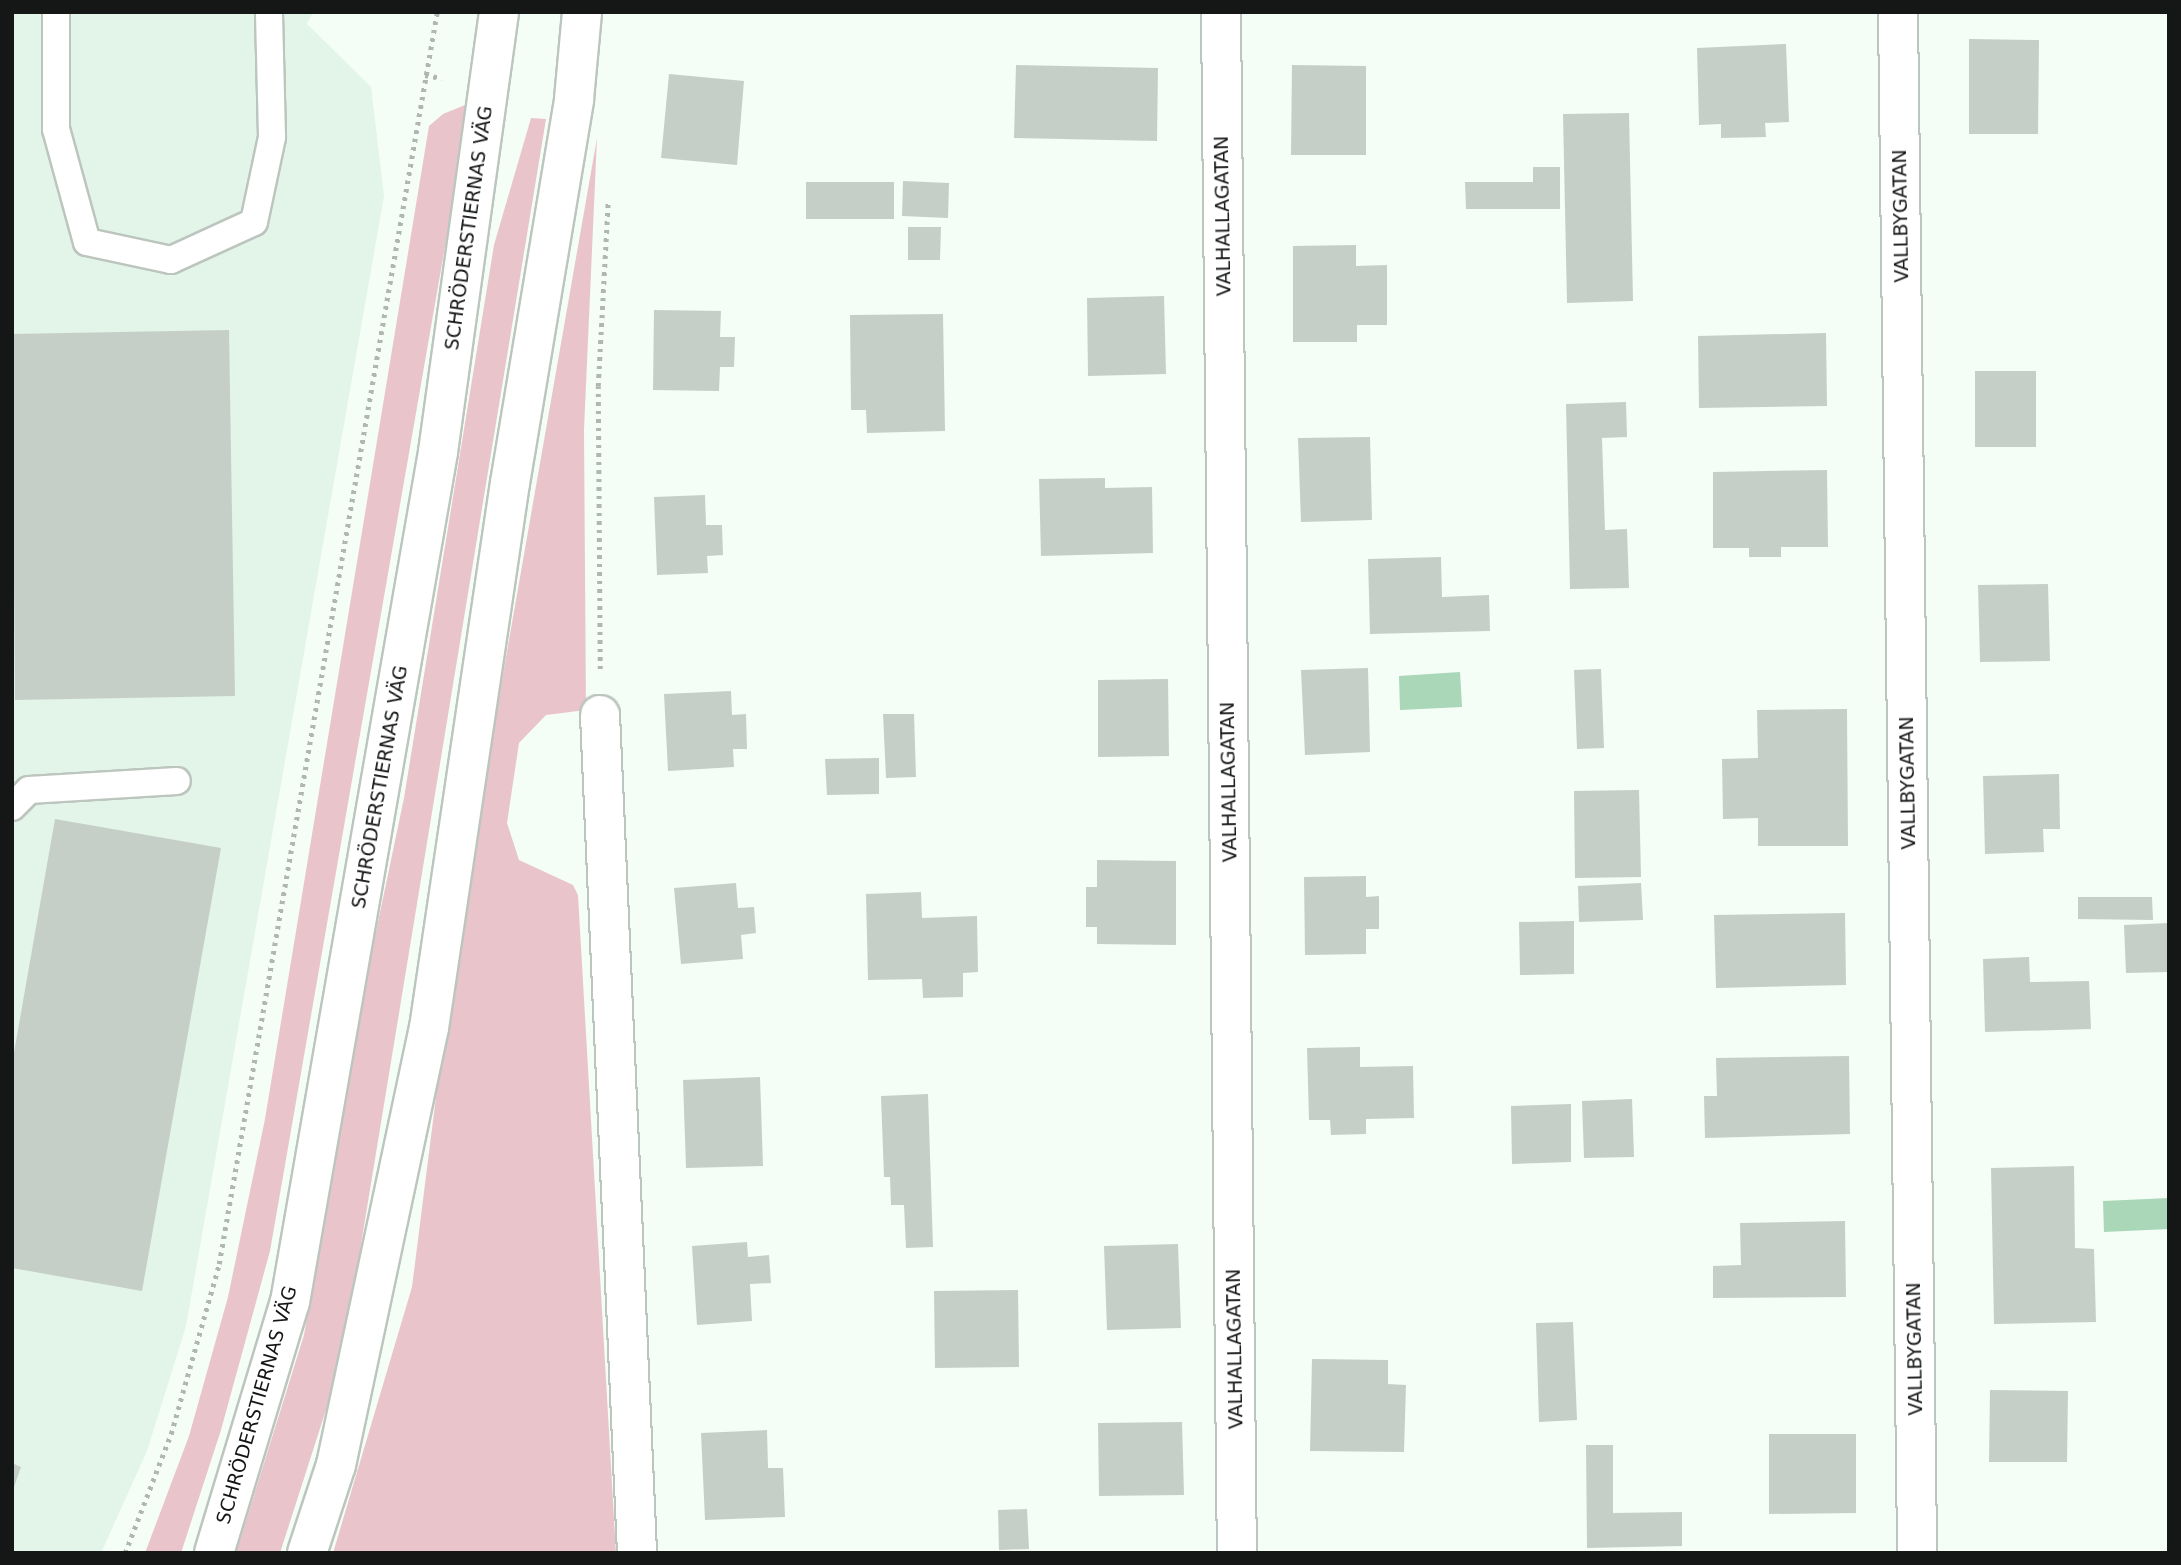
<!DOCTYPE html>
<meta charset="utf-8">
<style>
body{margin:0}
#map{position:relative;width:2181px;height:1565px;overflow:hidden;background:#f4fdf6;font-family:"DejaVu Sans",sans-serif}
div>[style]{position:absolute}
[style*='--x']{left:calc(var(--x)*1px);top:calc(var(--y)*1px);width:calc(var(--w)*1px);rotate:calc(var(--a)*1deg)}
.built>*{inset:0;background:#e3f4e8}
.green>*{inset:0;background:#eac4cb}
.water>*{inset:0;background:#a9d7b7}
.building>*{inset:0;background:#c5cfc8}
.path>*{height:4.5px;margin-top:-2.25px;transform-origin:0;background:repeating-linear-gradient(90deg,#b0b7b2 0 3.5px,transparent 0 8.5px)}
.roads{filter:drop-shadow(2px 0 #bcc5be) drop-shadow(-2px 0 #bcc5be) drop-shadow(0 2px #bcc5be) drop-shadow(0 -2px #bcc5be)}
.service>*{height:26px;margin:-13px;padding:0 13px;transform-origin:13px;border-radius:13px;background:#fff}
.minor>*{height:38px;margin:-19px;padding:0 19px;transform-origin:19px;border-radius:19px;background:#fff}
.tertiary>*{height:38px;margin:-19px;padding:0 19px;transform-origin:19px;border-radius:19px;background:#fff}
span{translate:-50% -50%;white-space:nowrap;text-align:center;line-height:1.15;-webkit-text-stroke:5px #fff;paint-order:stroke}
.street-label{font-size:19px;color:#141715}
.frame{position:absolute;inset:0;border:14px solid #141715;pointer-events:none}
</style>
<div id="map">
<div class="built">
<i style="clip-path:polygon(12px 12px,313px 12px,307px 24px,371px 87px,384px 196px,186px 1326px,147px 1451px,101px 1553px,12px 1553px)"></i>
</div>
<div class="green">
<i style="clip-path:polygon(470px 103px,270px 1251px,221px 1430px,181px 1553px,145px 1553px,189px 1436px,228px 1297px,265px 1119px,429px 126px,443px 114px)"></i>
<i style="clip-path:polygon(531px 118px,546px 119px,342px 1360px,280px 1553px,236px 1553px,304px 1335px,360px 1008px,404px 798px,494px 245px)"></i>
<i style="clip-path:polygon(597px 138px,584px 430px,586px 710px,546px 715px,519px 743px,507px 823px,519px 860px,573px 885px,578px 895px,616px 1553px,333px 1553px,412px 1287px,436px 1097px,502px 680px)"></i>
</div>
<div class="water">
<i style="clip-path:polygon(1460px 672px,1462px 707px,1400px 710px,1399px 676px)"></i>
<i style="clip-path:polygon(2169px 1198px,2169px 1229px,2104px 1232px,2103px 1201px)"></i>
</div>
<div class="building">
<i style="clip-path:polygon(1969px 39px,2039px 40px,2038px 134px,1969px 134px)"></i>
<i style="clip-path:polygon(1786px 44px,1789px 122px,1765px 123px,1766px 137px,1721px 138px,1721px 124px,1699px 125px,1697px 48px)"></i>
<i style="clip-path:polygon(1016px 65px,1158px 68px,1157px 141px,1014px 138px)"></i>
<i style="clip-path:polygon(1292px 65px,1366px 66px,1366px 155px,1291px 155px)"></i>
<i style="clip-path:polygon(669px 74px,744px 81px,737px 165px,661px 158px)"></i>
<i style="clip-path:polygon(1629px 113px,1633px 301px,1567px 303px,1563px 114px)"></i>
<i style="clip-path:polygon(1533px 167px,1560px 167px,1560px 209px,1466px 209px,1465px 182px,1533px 182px)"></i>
<i style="clip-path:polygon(903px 181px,949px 183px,948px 218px,902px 216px)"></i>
<i style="clip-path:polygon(806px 182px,894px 182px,894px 219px,806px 219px)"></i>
<i style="clip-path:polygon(908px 227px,941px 227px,940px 260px,908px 260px)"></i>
<i style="clip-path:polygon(1356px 245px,1356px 266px,1387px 265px,1387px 325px,1357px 325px,1357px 342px,1293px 342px,1293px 246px)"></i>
<i style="clip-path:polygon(1164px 296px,1166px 374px,1088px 376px,1087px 298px)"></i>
<i style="clip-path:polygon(654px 310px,721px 311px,720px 337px,735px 337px,734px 367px,720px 367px,719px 391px,653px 390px)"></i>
<i style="clip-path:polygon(943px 314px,945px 431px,867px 433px,866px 410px,851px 410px,850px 315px)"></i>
<i style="clip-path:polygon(229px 330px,235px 696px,15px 700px,12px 334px)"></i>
<i style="clip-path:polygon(1826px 333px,1827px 406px,1699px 408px,1698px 336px)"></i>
<i style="clip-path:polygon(1975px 371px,2036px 371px,2036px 447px,1975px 447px)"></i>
<i style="clip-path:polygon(1626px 402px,1627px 437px,1602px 438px,1605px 530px,1627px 529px,1629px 588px,1570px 589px,1566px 404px)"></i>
<i style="clip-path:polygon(1370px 437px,1372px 520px,1301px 522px,1298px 438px)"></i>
<i style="clip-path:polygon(1827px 470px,1828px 547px,1781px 547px,1781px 557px,1749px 557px,1749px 548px,1713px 548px,1713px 472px)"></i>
<i style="clip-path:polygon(1105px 478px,1105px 488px,1152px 487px,1153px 553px,1041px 556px,1039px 479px)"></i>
<i style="clip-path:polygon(705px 495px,706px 525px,722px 525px,723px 555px,707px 556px,708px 573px,657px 575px,654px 497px)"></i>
<i style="clip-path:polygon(1441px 557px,1442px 597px,1489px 595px,1490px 631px,1370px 634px,1368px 559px)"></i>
<i style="clip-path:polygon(2048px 584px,2050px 661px,1980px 662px,1978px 585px)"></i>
<i style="clip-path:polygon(1368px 668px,1370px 752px,1305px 755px,1301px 670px)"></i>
<i style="clip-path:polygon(1601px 669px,1604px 748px,1577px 749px,1574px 670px)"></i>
<i style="clip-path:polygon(1168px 679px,1169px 756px,1098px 757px,1098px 680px)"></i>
<i style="clip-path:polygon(731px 691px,732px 715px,746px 714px,747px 749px,733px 749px,734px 767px,668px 771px,664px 694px)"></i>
<i style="clip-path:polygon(1847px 709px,1848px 846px,1758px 846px,1758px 818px,1723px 819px,1722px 759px,1758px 758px,1757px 710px)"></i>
<i style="clip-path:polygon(883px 714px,914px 714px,916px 777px,886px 778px)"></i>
<i style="clip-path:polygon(879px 758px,879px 794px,827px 795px,825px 759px)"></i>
<i style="clip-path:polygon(2059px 774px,2060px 829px,2043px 829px,2044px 852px,1985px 854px,1983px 776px)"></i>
<i style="clip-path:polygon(1639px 790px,1641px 877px,1575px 878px,1574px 791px)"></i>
<i style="clip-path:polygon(55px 819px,221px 848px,142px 1291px,12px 1268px,12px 1064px)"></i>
<i style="clip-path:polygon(1097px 860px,1176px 861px,1176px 945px,1097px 944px,1097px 927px,1086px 927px,1086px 887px,1097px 887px)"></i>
<i style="clip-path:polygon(1366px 876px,1366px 897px,1379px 896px,1379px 929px,1366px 929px,1366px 954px,1305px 955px,1304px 877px)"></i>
<i style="clip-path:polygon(736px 883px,738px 908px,754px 907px,756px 933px,741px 935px,743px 959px,681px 964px,674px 888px)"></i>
<i style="clip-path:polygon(1641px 883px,1643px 920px,1579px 922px,1578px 886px)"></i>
<i style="clip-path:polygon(921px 892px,922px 918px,977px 916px,978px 972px,963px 973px,963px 997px,923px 998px,922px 979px,868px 980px,866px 894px)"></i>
<i style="clip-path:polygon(2078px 897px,2152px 897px,2153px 920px,2078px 919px)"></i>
<i style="clip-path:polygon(1845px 913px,1846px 985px,1716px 988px,1714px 915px)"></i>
<i style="clip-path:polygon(1574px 921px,1574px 974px,1520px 975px,1519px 922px)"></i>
<i style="clip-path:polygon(2169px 923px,2169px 972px,2126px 973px,2124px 925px)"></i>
<i style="clip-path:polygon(2029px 957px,2030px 982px,2089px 981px,2091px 1029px,1985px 1032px,1983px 959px)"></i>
<i style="clip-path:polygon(1360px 1047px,1360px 1067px,1413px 1066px,1414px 1118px,1366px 1119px,1366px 1134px,1331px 1135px,1330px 1120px,1309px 1120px,1307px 1048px)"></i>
<i style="clip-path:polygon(1849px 1056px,1850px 1134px,1705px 1138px,1704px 1096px,1717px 1096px,1716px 1058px)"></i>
<i style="clip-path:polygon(760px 1077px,763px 1166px,686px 1168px,683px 1080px)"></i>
<i style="clip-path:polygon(928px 1094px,933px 1247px,906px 1248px,904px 1205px,891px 1205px,890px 1177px,884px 1177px,881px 1096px)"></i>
<i style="clip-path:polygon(1632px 1099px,1634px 1157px,1584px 1158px,1582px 1101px)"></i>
<i style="clip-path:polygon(1571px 1104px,1571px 1162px,1512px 1164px,1511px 1106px)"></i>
<i style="clip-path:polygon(2074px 1166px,2075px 1248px,2094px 1249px,2096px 1322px,1994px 1324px,1991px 1168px)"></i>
<i style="clip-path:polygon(1845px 1221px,1846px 1297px,1713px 1298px,1713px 1266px,1741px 1265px,1740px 1223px)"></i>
<i style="clip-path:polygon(747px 1242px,748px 1257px,769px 1255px,771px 1283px,750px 1284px,752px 1321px,697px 1325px,692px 1246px)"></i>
<i style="clip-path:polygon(1178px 1244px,1181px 1328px,1107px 1330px,1104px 1246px)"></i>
<i style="clip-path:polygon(1018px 1290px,1019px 1367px,935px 1368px,934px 1291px)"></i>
<i style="clip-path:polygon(1573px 1322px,1577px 1420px,1539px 1422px,1536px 1323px)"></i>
<i style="clip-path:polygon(1312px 1359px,1388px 1360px,1388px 1384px,1406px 1385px,1404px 1452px,1310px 1451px)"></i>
<i style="clip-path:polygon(1990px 1390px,2068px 1391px,2067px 1462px,1989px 1462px)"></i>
<i style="clip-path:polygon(1182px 1422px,1184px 1495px,1099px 1496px,1098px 1423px)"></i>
<i style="clip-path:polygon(767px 1430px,768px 1468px,783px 1468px,785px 1517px,705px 1520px,701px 1433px)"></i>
<i style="clip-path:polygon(1769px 1434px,1856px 1434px,1856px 1513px,1769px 1514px)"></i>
<i style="clip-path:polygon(1586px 1445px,1613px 1445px,1613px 1513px,1682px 1512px,1682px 1546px,1587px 1548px)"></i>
<i style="clip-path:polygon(12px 1463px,21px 1467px,13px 1490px,12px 1490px)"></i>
<i style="clip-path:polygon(1027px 1509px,1029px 1549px,999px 1550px,998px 1510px)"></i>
</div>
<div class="path">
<i style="--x:425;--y:75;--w:17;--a:10"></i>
<i style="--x:600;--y:669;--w:283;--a:-90.4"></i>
<i style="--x:598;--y:386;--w:184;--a:-86.9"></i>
<i style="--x:125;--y:1553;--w:128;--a:-68.9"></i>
<i style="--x:171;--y:1434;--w:177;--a:-74.2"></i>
<i style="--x:219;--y:1264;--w:1271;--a:-80.12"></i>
</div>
<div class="roads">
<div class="service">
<i style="--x:56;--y:12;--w:117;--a:90"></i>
<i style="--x:56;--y:129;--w:117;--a:74.7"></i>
<i style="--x:87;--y:242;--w:86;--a:12.1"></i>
<i style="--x:171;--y:260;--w:91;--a:-24.6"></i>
<i style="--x:254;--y:222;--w:87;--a:-78"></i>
<i style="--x:272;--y:137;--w:125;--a:-91.4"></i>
<i style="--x:12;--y:807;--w:24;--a:-45"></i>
<i style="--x:29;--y:790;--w:148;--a:-3.5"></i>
</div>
<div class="minor">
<i style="--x:1221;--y:12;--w:1541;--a:89.41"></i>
<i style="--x:1898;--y:12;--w:1541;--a:89.29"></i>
<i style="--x:600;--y:715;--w:839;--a:87.47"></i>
</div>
<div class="tertiary">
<i style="--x:214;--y:1553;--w:262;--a:-73.2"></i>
<i style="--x:290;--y:1302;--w:863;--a:-80.12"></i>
<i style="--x:438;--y:452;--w:444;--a:-82.1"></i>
<i style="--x:307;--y:1553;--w:93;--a:-71.8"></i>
<i style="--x:336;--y:1465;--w:447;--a:-78"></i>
<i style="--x:429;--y:1028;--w:551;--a:-81.55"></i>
<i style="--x:510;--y:483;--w:389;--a:-80.5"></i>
<i style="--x:574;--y:99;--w:87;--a:-84.7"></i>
</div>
</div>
<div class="street-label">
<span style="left:1223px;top:216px;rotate:-91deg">VALHALLAGATAN</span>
<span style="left:1901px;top:216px;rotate:-91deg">VALLBYGATAN</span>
<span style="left:469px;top:228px;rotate:-82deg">SCHRÖDERSTIERNAS VÄG</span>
<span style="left:1229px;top:782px;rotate:-91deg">VALHALLAGATAN</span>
<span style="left:1908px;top:783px;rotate:-91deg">VALLBYGATAN</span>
<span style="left:380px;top:787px;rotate:-80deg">SCHRÖDERSTIERNAS VÄG</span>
<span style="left:1235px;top:1349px;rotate:-91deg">VALHALLAGATAN</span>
<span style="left:1915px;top:1349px;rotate:-91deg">VALLBYGATAN</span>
<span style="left:257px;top:1405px;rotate:-74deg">SCHRÖDERSTIERNAS VÄG</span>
</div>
<div class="frame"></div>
</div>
